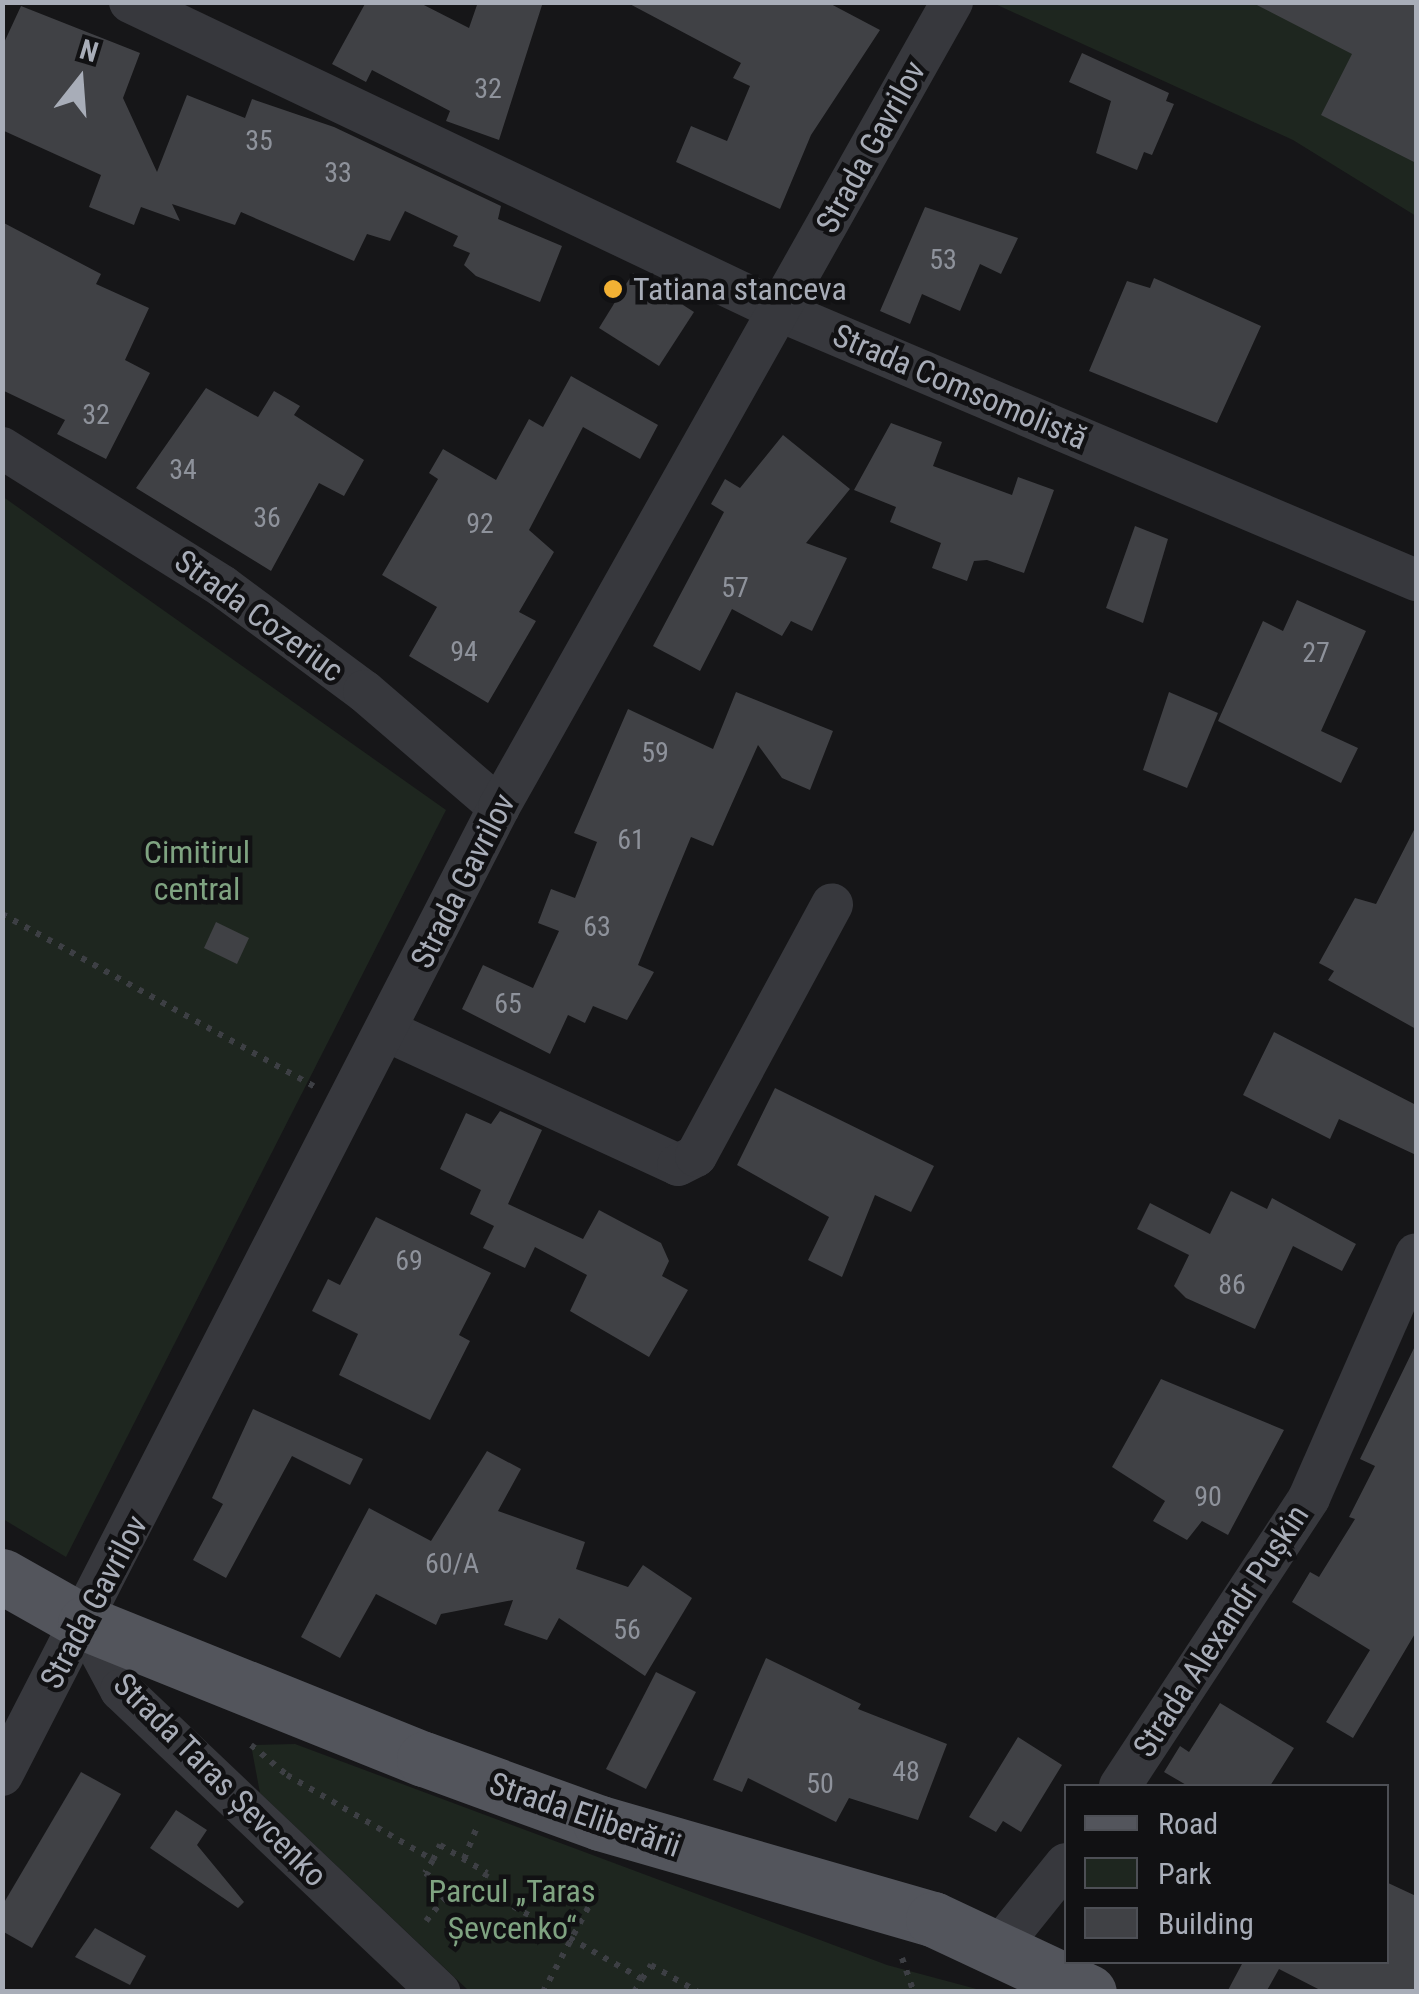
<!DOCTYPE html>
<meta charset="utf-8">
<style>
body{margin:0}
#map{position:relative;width:1419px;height:1994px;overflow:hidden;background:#161618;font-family:"Roboto Condensed",sans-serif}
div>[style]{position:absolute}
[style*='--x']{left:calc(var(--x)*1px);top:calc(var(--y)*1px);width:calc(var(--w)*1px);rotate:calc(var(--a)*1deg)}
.green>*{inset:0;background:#1e261f}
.building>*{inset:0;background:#404145}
.path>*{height:6px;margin-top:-3px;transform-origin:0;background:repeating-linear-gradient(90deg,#3d3f44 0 5px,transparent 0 13px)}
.minor>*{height:42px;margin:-21px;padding:0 21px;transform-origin:21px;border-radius:21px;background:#37383d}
.major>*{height:55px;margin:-27.5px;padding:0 27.5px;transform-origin:27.5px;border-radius:27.5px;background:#53555c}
.dots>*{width:28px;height:28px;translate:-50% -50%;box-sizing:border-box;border:5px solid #111113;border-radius:50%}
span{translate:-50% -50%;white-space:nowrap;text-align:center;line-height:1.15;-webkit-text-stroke:9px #111113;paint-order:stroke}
.number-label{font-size:28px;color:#8e929b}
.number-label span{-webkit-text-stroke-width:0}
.street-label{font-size:32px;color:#a8adb8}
.poi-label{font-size:32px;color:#a8adb8}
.left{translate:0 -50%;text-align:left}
.park-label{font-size:32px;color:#7fa381}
.frame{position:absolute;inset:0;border:5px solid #a8adb8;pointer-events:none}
.legend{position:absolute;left:1064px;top:1784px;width:325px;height:180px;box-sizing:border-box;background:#111113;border:2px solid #4d4f55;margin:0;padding:12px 18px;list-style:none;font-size:30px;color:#a8adb8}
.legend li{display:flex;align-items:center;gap:20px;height:50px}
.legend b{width:50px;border:2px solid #4d4f55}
.north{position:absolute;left:30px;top:30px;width:100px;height:100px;-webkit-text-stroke:8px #111113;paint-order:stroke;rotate:17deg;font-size:28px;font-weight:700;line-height:40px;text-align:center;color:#a8adb8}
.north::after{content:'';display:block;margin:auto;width:35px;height:45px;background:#a8adb8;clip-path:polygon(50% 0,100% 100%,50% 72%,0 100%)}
</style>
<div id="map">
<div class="green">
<i style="clip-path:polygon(993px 3px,1416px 3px,1416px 216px,1293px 140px)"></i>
<i style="clip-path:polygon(2px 496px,446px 810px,66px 1557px,3px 1519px)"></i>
<i style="clip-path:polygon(295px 1744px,887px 1965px,984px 1991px,469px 1991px,260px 1793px,251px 1745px)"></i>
</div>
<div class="building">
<i style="clip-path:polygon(366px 2px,418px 2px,469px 28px,478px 2px,543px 2px,499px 140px,446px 121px,450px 111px,372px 70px,366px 82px,332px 64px)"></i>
<i style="clip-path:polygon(626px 2px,827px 2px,880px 30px,811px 135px,780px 209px,676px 162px,691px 126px,727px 141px,750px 86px,733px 78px,741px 63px)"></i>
<i style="clip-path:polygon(1251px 2px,1416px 2px,1416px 163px,1321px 115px,1352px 54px)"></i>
<i style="clip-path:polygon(21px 6px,140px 53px,123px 98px,157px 172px,187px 95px,245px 118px,252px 99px,334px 127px,501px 206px,498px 219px,562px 246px,540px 302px,476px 276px,464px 265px,470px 253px,453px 246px,458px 236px,405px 211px,390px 241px,367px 234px,354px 261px,241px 212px,235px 225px,172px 204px,180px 221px,141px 207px,134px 225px,89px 207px,101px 175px,2px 130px,2px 47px)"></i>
<i style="clip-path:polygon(1082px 53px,1169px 93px,1166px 101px,1174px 104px,1152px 155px,1144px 152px,1137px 170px,1096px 153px,1111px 101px,1069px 82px)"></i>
<i style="clip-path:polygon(925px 207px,1018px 238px,1001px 274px,980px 264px,960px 311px,922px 294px,910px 324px,880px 311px)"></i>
<i style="clip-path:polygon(2px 222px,101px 274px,96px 284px,149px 308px,125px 360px,150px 373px,106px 459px,57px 434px,65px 420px,2px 390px)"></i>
<i style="clip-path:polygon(633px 273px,694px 312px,659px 366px,599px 328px)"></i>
<i style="clip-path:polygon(1154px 278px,1261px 326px,1217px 423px,1089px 371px,1127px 281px,1150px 288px)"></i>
<i style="clip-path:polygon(571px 376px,658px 425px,640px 459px,583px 427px,529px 530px,554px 552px,519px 612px,536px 621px,488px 703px,409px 656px,437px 607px,382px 575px,438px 479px,429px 473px,443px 449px,496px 480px,529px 419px,543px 427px)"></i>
<i style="clip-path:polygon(206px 388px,258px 417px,274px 391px,300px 406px,294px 415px,364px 460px,344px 496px,319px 483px,271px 571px,136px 488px)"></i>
<i style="clip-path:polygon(891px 423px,942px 442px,933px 466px,1012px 495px,1018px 477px,1054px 490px,1024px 573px,987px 560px,974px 561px,967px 581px,932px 568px,941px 543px,890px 522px,896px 507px,854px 490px)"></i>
<i style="clip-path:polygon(783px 435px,850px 489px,806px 543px,847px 558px,812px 631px,791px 621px,782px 636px,732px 609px,700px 671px,653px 646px,724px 512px,711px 504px,725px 479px,740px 488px)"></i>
<i style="clip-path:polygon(1135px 526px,1168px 539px,1143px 623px,1106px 608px)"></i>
<i style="clip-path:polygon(1297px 600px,1366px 631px,1321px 731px,1358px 748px,1341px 783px,1218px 721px,1263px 621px,1283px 631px)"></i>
<i style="clip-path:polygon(736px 692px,833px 731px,810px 790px,782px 778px,758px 745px,713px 846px,691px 837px,638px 965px,654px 972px,627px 1020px,593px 1006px,585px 1023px,568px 1015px,550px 1054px,462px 1009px,483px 965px,533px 988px,559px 931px,538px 923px,551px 889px,575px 898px,597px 842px,574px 833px,628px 709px,713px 749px)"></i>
<i style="clip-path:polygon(1169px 692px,1218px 713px,1187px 788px,1143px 770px)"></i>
<i style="clip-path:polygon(1416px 826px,1416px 1029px,1328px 980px,1334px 971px,1319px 963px,1355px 898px,1376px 904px)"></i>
<i style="clip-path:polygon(216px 922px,249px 938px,237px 964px,204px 948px)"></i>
<i style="clip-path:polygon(1274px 1032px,1416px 1105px,1416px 1155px,1339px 1119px,1330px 1139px,1243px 1095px)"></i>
<i style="clip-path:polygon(775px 1088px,934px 1166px,911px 1212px,875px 1195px,842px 1277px,808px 1260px,829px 1217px,737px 1165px)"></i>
<i style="clip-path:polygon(500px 1111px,542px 1130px,508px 1204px,583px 1239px,599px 1210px,661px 1243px,669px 1261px,662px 1276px,688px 1290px,649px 1357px,570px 1311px,587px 1275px,535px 1247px,525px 1268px,483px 1248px,494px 1226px,470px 1214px,481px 1190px,440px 1169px,466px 1113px,491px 1124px)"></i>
<i style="clip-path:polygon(1231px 1191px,1267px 1209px,1272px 1198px,1356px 1244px,1342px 1271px,1293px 1246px,1255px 1329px,1186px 1298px,1174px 1286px,1189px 1255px,1137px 1229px,1150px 1203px,1210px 1234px)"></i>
<i style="clip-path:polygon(376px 1217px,491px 1273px,459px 1335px,470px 1341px,430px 1420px,339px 1375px,358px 1334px,312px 1311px,328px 1279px,340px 1285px)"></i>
<i style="clip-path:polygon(1416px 1344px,1416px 1632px,1353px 1738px,1326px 1722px,1370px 1650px,1292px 1602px,1310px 1572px,1319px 1577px,1355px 1519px,1349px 1517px,1375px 1466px,1360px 1459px)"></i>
<i style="clip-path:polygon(1161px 1379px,1284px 1430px,1228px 1535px,1202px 1521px,1187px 1540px,1153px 1521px,1165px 1501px,1112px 1467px)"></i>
<i style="clip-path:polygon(253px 1409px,363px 1459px,350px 1485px,292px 1456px,226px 1578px,193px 1560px,223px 1504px,212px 1498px)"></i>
<i style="clip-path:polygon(487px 1451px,521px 1469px,498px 1511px,585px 1542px,576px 1569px,628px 1587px,643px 1565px,692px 1598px,645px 1676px,559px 1618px,547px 1640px,504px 1625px,513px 1600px,441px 1614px,436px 1625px,376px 1594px,340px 1658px,301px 1637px,369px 1508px,431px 1541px)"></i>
<i style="clip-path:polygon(766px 1658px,861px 1704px,858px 1709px,947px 1744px,918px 1820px,849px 1798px,836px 1822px,748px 1778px,742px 1792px,713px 1780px)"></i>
<i style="clip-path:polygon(656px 1672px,696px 1692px,646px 1789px,606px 1769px)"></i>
<i style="clip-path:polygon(1220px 1703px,1294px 1748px,1270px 1786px,1188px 1786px,1164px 1772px,1180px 1746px,1189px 1752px)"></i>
<i style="clip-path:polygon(1018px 1737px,1062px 1765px,1021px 1832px,1003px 1821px,996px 1832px,969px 1817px)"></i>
<i style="clip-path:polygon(81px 1772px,121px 1794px,32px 1948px,2px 1931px,2px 1906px)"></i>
<i style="clip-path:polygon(176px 1810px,207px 1830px,197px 1845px,244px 1902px,238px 1908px,150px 1848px)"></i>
<i style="clip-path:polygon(1386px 1882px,1416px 1896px,1416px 1992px,1324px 1992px,1279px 1969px,1266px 1992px,1227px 1992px,1243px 1962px,1386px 1962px)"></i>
<i style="clip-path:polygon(95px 1928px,146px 1956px,130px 1985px,75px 1957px)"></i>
</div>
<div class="path">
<i style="--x:2;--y:914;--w:356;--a:28.9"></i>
<i style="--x:251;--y:1745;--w:47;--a:39.8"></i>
<i style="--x:287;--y:1775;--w:169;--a:30.2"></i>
<i style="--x:433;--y:1860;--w:17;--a:-65"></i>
<i style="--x:440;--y:1845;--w:55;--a:30.8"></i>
<i style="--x:487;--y:1873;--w:16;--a:120"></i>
<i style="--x:479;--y:1887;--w:187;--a:29.4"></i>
<i style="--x:642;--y:1979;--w:17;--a:-57"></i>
<i style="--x:651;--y:1965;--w:54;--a:29.9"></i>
<i style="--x:464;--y:1859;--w:35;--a:-68"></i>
<i style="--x:433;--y:1860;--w:15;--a:122"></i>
<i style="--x:425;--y:1873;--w:55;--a:30.8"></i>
<i style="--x:472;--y:1901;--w:16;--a:-63"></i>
<i style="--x:426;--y:1921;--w:41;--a:-50.9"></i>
<i style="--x:902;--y:1958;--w:36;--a:71"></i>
<i style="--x:543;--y:1992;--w:117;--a:-61.9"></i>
<i style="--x:634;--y:1992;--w:15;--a:-58"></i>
</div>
<div class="minor">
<i style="--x:130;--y:2;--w:720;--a:25.43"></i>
<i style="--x:780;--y:311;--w:691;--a:22.93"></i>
<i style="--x:2;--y:448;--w:260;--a:32.1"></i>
<i style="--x:222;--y:586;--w:177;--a:36.5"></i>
<i style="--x:364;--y:691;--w:178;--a:40.7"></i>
<i style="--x:387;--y:1031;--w:320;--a:24.7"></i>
<i style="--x:678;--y:1165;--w:20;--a:-27"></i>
<i style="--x:696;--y:1156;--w:286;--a:-61.6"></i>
<i style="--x:85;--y:1623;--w:76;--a:61.8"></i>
<i style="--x:121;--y:1690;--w:439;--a:43.5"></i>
<i style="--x:2;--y:1775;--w:1088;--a:-62.82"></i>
<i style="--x:499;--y:807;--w:924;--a:-60.63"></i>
<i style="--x:1120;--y:1786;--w:344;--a:-56.7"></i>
<i style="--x:1309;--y:1498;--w:266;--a:-66.3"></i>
<i style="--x:1000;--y:1946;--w:105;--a:-51.2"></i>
</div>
<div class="major">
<i style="--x:2;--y:1576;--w:95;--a:29.5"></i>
<i style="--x:85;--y:1623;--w:365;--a:21.9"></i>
<i style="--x:424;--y:1759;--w:187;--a:20"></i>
<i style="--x:600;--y:1823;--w:347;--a:16.1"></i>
<i style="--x:933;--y:1919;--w:172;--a:25.1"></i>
</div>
<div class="dots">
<i style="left:613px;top:289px;background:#f2b134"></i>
</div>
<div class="number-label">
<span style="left:488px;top:89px">32</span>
<span style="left:259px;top:141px">35</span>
<span style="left:338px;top:173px">33</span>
<span style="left:943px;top:260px">53</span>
<span style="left:96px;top:415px">32</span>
<span style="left:183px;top:470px">34</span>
<span style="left:267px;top:518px">36</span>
<span style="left:480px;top:524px">92</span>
<span style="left:735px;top:588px">57</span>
<span style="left:464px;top:652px">94</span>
<span style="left:1316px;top:653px">27</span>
<span style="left:655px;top:753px">59</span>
<span style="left:631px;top:840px">61</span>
<span style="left:597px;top:927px">63</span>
<span style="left:508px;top:1004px">65</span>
<span style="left:409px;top:1261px">69</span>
<span style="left:1232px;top:1285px">86</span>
<span style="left:1208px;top:1497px">90</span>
<span style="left:452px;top:1564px">60/A</span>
<span style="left:627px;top:1630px">56</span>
<span style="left:906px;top:1772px">48</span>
<span style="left:820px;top:1784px">50</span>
</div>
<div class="street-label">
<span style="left:871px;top:147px;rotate:-61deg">Strada Gavrilov</span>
<span style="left:960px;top:387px;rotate:23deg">Strada Comsomolistă</span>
<span style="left:259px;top:616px;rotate:36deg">Strada Cozeriuc</span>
<span style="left:463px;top:881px;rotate:-63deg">Strada Gavrilov</span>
<span style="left:94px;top:1602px;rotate:-62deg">Strada Gavrilov</span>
<span style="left:1221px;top:1631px;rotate:-57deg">Strada Alexandr Pușkin</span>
<span style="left:220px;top:1780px;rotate:45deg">Strada Taras Șevcenko</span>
<span style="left:585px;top:1815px;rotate:19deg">Strada Eliberării</span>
</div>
<div class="poi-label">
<span class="left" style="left:633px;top:289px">Tatiana stanceva</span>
</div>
<div class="park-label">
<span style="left:197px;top:871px">Cimitirul<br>central</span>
<span style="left:512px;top:1910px">Parcul „Taras<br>Șevcenko“</span>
</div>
<div class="frame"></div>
<ul class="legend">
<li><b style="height:12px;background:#53555c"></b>Road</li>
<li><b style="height:28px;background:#1e261f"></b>Park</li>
<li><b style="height:28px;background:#404145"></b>Building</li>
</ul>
<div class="north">N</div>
</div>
